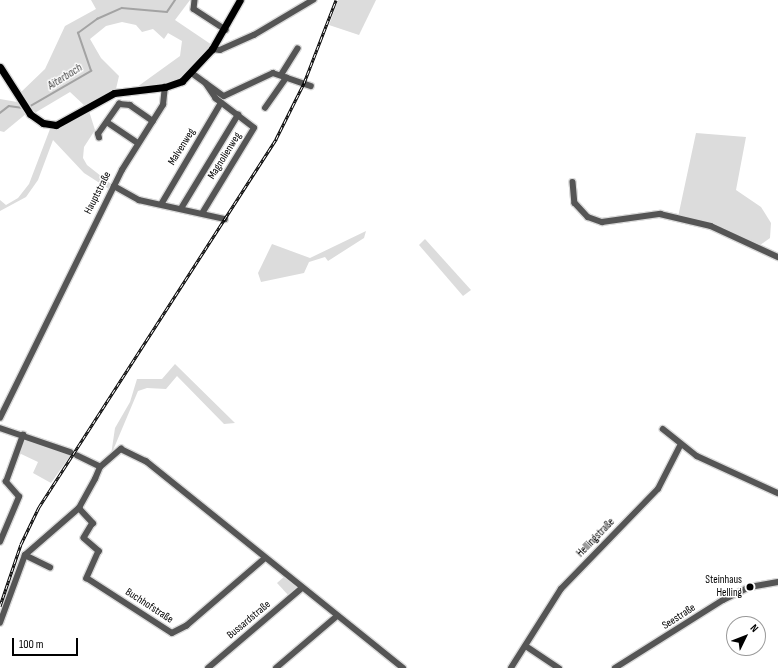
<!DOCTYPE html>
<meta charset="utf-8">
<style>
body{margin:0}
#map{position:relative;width:778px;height:668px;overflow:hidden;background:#fff;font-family:"Sofia Sans Condensed",sans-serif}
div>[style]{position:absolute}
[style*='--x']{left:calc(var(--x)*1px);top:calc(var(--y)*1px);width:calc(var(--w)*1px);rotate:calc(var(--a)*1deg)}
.green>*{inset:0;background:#dcdcdc}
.stream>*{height:1.5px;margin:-0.75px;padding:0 0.75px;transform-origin:0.75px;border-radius:0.75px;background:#a3a3a3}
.roads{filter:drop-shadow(1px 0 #dbdbdb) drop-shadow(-1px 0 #dbdbdb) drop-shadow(0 1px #dbdbdb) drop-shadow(0 -1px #dbdbdb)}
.minor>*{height:5.5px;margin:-2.75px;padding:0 2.75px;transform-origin:2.75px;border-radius:2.75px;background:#555}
.major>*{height:7px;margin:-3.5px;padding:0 3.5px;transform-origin:3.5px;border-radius:3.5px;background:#000}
.rail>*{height:3px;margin-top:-1.5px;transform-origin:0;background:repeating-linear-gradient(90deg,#fff 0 4.5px,#000 0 9px);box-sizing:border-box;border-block:1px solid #000}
.dots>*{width:11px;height:11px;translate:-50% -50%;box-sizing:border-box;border:2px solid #fff;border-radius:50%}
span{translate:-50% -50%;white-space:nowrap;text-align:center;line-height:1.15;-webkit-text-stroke:3px #fff;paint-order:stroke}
.street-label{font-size:11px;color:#000}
.poi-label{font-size:11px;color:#000}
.right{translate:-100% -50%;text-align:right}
.water-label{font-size:12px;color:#444;font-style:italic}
.north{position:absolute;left:726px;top:616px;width:40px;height:40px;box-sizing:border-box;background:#fff;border:1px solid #999;border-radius:50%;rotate:47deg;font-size:11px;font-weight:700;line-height:16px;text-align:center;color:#000}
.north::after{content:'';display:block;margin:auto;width:14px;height:18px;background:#000;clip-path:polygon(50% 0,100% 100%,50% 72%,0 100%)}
.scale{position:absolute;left:12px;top:638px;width:66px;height:18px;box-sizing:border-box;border:2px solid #000;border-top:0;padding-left:5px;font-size:12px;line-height:14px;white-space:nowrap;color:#000;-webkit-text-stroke:3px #fff;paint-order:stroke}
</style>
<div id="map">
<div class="green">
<i style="clip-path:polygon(91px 0,190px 0,175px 20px,212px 45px,182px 79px,165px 85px,137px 87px,180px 56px,182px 41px,168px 33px,164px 39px,153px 29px,142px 32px,136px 25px,122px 22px,106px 26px,90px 39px,101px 58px,119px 76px,116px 89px,85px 106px,70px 92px,33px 114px,19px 94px,45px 69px,65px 26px,96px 9px)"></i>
<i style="clip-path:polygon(338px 0,376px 0,359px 35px,329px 25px)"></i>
<i style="clip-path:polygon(0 99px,17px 102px,27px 113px,4px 132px,0 131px)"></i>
<i style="clip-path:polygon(89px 111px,95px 130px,84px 147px,83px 158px,87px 165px,111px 184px,109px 189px,84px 173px,53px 140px,38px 180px,26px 197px,0 211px,0 200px,6px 205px,18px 198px,29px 184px,50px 129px)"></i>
<i style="clip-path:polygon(696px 133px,746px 137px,736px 190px,761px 207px,771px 223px,770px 238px,756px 248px,713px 223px,678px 217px)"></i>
<i style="clip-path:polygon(366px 231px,364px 238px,328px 261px,325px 257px,309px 262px,304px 273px,261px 282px,258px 273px,272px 244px,310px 258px)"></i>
<i style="clip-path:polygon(425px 239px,471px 290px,463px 296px,419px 245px)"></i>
<i style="clip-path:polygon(175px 364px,235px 423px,224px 424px,177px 376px,166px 389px,147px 388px,138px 391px,111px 455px,115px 428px,130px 402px,137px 379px,162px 379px)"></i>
<i style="clip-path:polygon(28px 434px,73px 452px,51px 483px,33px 473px,38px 462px,19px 453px)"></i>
<i style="clip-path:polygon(285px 576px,298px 586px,289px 596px,277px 583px)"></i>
</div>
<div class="stream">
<i style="--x:29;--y:107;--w:72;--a:-30.1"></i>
<i style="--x:91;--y:71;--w:40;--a:-108.9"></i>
<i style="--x:78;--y:33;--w:24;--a:-36"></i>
<i style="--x:97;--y:19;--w:27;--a:-24"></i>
<i style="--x:122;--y:8;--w:45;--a:5.1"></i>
<i style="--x:167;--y:12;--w:14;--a:-56"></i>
<i style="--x:0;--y:113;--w:11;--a:-38"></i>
<i style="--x:9;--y:106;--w:14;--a:8"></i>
</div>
<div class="roads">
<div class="minor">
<i style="--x:195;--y:0;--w:9;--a:96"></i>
<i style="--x:194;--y:9;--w:38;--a:33"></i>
<i style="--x:212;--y:49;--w:8;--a:7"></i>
<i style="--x:220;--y:50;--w:37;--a:-24"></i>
<i style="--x:254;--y:35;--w:69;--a:-30.7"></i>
<i style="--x:192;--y:73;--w:39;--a:36"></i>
<i style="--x:224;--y:96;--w:54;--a:-25.1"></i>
<i style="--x:273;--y:73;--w:40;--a:18.9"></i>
<i style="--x:281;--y:75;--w:31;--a:-58"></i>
<i style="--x:265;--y:108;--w:37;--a:-55"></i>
<i style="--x:107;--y:122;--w:37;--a:34"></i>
<i style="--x:99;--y:138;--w:4;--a:-104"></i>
<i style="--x:98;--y:134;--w:37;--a:-55"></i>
<i style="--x:119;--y:104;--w:11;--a:5"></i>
<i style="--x:130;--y:105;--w:28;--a:35"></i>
<i style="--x:573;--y:182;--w:21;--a:85"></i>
<i style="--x:575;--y:203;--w:19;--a:47"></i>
<i style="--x:588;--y:217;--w:15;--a:20"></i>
<i style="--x:602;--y:222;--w:59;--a:-7.9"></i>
<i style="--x:660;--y:214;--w:52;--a:13.2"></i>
<i style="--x:711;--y:226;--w:74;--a:24.8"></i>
<i style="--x:114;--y:186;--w:29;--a:29"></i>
<i style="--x:139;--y:200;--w:88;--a:12.5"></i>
<i style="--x:162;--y:203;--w:116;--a:-59.5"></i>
<i style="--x:182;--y:207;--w:108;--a:-58.7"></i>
<i style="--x:203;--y:212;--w:98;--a:-58.7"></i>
<i style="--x:254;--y:128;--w:48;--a:-142.7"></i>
<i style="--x:216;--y:99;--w:18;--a:-124"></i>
<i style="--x:0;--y:418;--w:276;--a:-63.8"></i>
<i style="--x:122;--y:170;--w:77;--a:-57.8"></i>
<i style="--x:163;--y:105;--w:18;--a:-84"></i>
<i style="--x:0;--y:428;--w:74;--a:18.9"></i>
<i style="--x:663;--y:429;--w:43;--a:38.5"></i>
<i style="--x:697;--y:456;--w:89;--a:24.6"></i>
<i style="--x:100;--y:467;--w:28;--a:-41"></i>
<i style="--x:121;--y:449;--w:28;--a:26"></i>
<i style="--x:146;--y:461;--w:330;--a:38.8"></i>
<i style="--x:79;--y:508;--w:21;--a:47"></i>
<i style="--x:93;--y:523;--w:17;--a:121"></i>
<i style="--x:84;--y:538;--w:20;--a:41"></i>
<i style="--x:99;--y:551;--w:30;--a:114"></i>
<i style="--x:87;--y:578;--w:101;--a:32.9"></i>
<i style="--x:172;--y:633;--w:16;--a:-27"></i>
<i style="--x:186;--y:626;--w:103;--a:-40.7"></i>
<i style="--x:0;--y:542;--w:49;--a:-67.1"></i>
<i style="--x:19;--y:497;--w:20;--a:-131"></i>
<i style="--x:6;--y:482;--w:50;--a:-70.1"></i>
<i style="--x:25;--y:555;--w:28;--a:26"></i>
<i style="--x:0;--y:623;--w:72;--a:-69.8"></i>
<i style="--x:25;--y:555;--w:72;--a:-41"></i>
<i style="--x:79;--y:508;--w:33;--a:-61"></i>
<i style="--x:95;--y:479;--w:13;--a:-67"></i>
<i style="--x:100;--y:467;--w:25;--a:-154"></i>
<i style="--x:526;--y:646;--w:40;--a:34"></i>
<i style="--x:208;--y:668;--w:123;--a:-40.4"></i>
<i style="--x:276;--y:668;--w:80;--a:-40.4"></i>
<i style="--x:511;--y:668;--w:93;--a:-57.7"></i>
<i style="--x:561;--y:589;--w:139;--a:-45.9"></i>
<i style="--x:658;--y:489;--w:48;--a:-62.9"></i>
<i style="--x:615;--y:668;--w:128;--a:-32.2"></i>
<i style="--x:723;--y:600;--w:30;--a:-26"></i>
<i style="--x:750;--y:587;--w:28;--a:-10"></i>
</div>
<div class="major">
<i style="--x:0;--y:67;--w:56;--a:57.4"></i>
<i style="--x:30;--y:114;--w:16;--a:35"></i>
<i style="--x:43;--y:123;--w:13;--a:9"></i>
<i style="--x:56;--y:125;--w:66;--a:-28.9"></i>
<i style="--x:114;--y:93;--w:51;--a:-6.7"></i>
<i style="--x:165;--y:87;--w:18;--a:-19"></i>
<i style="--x:182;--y:81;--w:44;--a:-46.8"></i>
<i style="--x:212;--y:49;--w:56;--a:-60.3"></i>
</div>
</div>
<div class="rail">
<i style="--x:0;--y:606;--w:65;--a:-71.3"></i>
<i style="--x:21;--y:544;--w:41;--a:-64.1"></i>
<i style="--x:39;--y:507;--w:438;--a:-57.2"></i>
<i style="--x:276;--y:139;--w:63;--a:-63.4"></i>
<i style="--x:304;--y:83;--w:89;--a:-68.9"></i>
</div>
<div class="dots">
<i style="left:750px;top:587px;background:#000"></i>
</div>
<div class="street-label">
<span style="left:182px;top:147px;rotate:-58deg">Malvenweg</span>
<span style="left:225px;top:156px;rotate:-58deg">Magnolienweg</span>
<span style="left:98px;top:193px;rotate:-63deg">Hauptstraße</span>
<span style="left:596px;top:538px;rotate:-46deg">Hellingstraße</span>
<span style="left:149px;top:606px;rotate:33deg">Buchhofstraße</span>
<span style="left:679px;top:617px;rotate:-33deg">Seestraße</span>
<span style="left:249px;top:620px;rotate:-40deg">Bussardstraße</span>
</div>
<div class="poi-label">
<span class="right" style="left:742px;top:587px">Steinhaus<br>Helling</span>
</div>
<div class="water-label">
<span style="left:65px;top:77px;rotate:-32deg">Aiterbach</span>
</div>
<div class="north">N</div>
<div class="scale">100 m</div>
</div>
